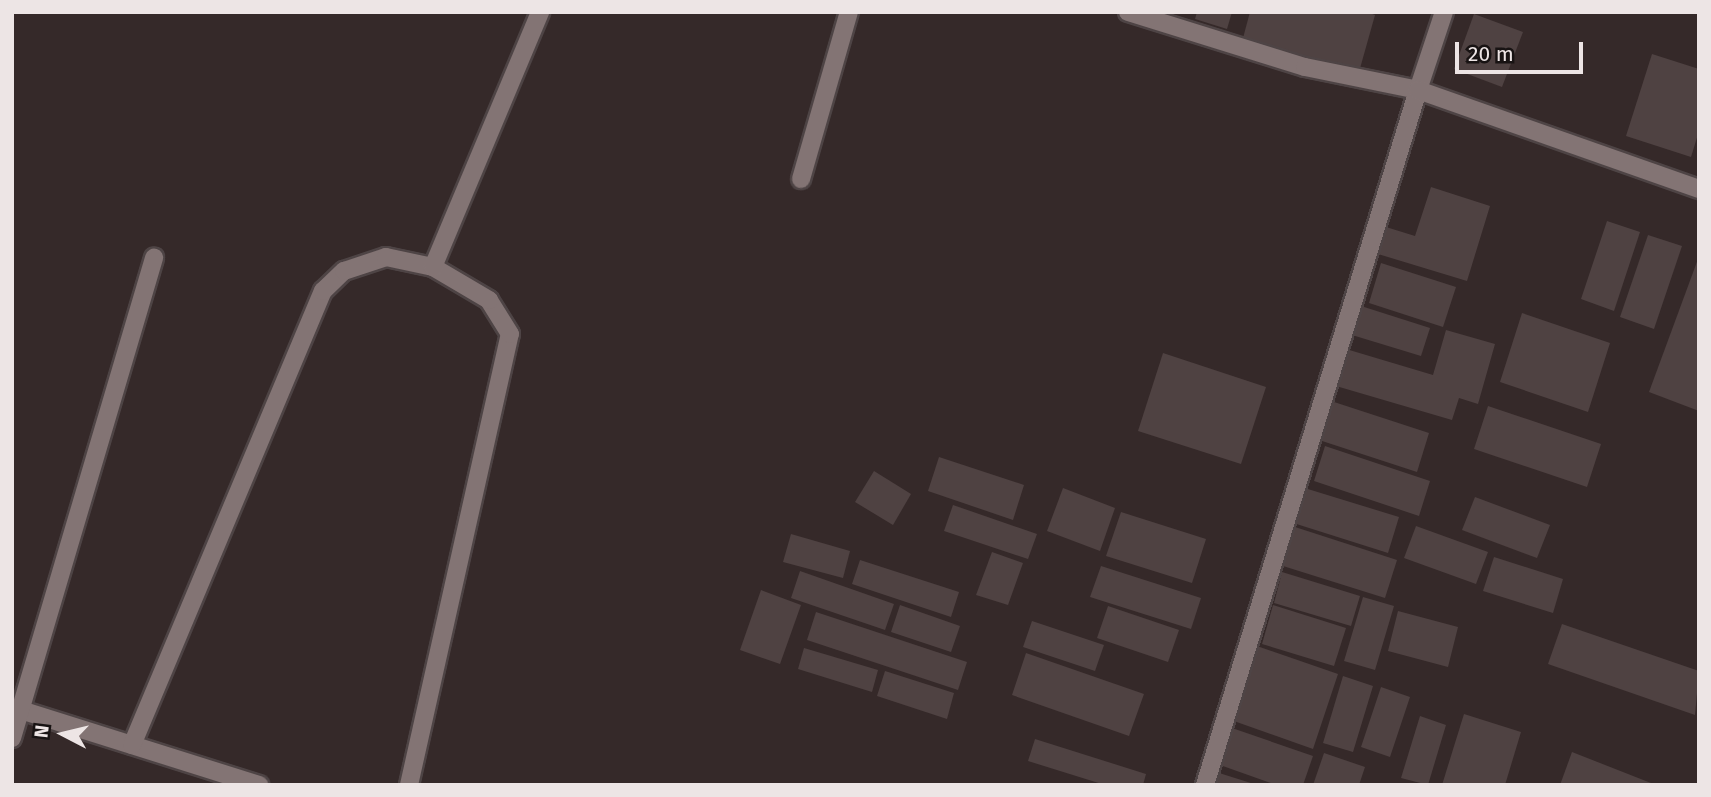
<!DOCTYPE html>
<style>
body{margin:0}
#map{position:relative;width:1711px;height:797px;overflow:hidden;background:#352929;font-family:"Fira Sans",sans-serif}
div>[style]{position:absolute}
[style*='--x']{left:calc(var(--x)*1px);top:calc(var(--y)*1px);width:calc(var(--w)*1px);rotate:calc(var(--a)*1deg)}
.building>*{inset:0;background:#4f4242}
.roads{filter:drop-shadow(2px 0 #4e4445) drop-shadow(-2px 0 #4e4445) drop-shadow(0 2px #4e4445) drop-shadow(0 -2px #4e4445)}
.minor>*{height:18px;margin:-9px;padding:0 9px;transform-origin:9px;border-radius:9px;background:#837474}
span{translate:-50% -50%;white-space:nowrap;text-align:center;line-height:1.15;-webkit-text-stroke:5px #181313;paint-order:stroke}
.frame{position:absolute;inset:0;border:14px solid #ede5e5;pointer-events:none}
.north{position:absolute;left:28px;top:699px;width:70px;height:70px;-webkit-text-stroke:5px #181313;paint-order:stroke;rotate:277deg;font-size:19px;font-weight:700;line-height:28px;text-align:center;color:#ede5e5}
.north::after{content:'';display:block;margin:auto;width:24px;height:32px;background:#ede5e5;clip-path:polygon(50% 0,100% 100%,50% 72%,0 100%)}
.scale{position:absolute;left:1455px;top:42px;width:128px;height:32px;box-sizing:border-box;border:4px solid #ede5e5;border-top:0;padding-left:9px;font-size:21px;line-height:24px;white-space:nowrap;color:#ede5e5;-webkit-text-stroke:5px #181313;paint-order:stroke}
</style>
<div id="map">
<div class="building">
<i style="clip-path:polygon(1197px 12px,1232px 12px,1227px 29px,1195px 19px)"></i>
<i style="clip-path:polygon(1250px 12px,1367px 12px,1375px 15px,1359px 72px,1243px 38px)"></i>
<i style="clip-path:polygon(1474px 14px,1523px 32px,1502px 87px,1454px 69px)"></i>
<i style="clip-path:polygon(1652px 54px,1699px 69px,1699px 131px,1691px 157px,1626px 136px)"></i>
<i style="clip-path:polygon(1431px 187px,1490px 206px,1467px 281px,1378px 254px,1386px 227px,1415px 236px)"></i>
<i style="clip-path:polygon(1607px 221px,1640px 232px,1614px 311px,1581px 299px)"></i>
<i style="clip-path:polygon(1648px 235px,1682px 246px,1654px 329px,1620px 317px)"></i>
<i style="clip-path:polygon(1698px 259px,1699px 260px,1699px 411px,1649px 392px)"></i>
<i style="clip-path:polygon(1381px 263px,1456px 287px,1443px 327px,1369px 303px)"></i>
<i style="clip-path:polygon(1361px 306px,1430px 328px,1421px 356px,1352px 335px)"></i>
<i style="clip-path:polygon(1522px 313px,1610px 343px,1588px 412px,1500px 382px)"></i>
<i style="clip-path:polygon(1446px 330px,1495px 344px,1478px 404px,1459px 398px,1452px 420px,1336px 386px,1346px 349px,1433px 375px)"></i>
<i style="clip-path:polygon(1163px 353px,1266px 387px,1241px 464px,1138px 431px)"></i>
<i style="clip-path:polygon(1331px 401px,1429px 433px,1417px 472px,1319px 440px)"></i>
<i style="clip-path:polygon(1488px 406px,1601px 444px,1587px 487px,1474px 449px)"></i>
<i style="clip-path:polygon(1325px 446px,1430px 481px,1419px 516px,1314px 481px)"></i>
<i style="clip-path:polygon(939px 457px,1024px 485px,1013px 520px,928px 491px)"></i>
<i style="clip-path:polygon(874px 471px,911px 494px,893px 525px,855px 502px)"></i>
<i style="clip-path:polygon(1298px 486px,1399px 517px,1388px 553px,1287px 521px)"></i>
<i style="clip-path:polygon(1063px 488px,1115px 508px,1100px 551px,1047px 531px)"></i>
<i style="clip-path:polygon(1475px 497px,1550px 525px,1537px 558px,1462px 530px)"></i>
<i style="clip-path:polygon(953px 505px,1037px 534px,1028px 559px,944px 531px)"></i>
<i style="clip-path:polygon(1121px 512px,1206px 539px,1192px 583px,1106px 556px)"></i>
<i style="clip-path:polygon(1416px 526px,1488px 552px,1476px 584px,1404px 558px)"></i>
<i style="clip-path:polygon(1295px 527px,1397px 560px,1385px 598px,1283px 566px)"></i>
<i style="clip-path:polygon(791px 534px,850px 551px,843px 578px,783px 562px)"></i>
<i style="clip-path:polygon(992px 552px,1023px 563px,1008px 605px,976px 595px)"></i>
<i style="clip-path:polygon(1494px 557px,1563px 579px,1553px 613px,1483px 591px)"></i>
<i style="clip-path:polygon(860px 560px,959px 592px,951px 617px,852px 584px)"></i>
<i style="clip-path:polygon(1101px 566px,1201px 598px,1191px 629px,1090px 597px)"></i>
<i style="clip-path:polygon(800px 571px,894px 604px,885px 630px,791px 598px)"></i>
<i style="clip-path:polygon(1282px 572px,1360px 596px,1351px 626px,1274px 603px)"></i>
<i style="clip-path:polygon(761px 590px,801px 605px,780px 664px,740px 650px)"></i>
<i style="clip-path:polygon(1363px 597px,1394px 606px,1375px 670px,1344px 661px)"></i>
<i style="clip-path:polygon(900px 605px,960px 626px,951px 652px,891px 632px)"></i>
<i style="clip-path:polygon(1273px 605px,1346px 628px,1334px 666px,1262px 644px)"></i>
<i style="clip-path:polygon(1108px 606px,1179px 630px,1168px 662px,1097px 638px)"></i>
<i style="clip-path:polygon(1398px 611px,1458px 627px,1448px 667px,1388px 651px)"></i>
<i style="clip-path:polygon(816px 612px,967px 662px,958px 690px,807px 640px)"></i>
<i style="clip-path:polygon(1032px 621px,1104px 645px,1095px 671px,1023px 647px)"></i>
<i style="clip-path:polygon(1562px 624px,1699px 671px,1695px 715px,1548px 664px)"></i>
<i style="clip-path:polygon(1257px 646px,1338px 674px,1313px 749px,1231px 720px)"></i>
<i style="clip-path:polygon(804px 648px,878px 670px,872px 692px,798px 669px)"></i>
<i style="clip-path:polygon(1026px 653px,1144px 694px,1129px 736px,1012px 695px)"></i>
<i style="clip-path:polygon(885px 671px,954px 693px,947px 719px,877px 696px)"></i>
<i style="clip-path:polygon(1343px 676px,1373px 686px,1353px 752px,1323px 743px)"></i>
<i style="clip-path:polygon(1381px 687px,1410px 697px,1390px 757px,1361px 747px)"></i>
<i style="clip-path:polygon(1464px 714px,1521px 732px,1505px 785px,1442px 785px)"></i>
<i style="clip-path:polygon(1420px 716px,1446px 725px,1428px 785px,1401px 778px)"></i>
<i style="clip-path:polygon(1232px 728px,1313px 756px,1303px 785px,1276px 785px,1220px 765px)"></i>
<i style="clip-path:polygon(1035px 739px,1146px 774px,1143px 785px,1105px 785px,1028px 761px)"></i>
<i style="clip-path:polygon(1572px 752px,1656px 785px,1560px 785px)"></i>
<i style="clip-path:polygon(1324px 753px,1365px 767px,1359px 785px,1313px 785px)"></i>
<i style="clip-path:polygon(1216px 772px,1254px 784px,1254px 785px,1212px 785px)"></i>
</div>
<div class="roads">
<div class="minor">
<i style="--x:1128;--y:12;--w:185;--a:17.3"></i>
<i style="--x:1305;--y:67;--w:115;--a:11.5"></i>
<i style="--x:1418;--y:90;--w:82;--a:-71.6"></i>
<i style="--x:801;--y:179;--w:174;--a:-74"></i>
<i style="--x:21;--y:710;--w:250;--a:17.5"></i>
<i style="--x:12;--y:738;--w:501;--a:-73.52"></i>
<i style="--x:132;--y:745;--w:493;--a:-67.2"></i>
<i style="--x:323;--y:291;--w:29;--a:-44"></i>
<i style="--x:344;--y:271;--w:44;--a:-18.4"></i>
<i style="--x:386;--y:257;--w:48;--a:12"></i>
<i style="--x:409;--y:785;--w:462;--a:-77.4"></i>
<i style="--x:510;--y:334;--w:40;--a:-122"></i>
<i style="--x:489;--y:300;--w:65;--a:-149.5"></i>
<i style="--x:433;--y:267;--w:277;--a:-67.2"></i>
<i style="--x:1205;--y:785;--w:727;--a:-72.96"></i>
<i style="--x:1418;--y:90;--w:298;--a:19.4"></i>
</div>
</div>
<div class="frame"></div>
<div class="north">N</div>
<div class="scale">20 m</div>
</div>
